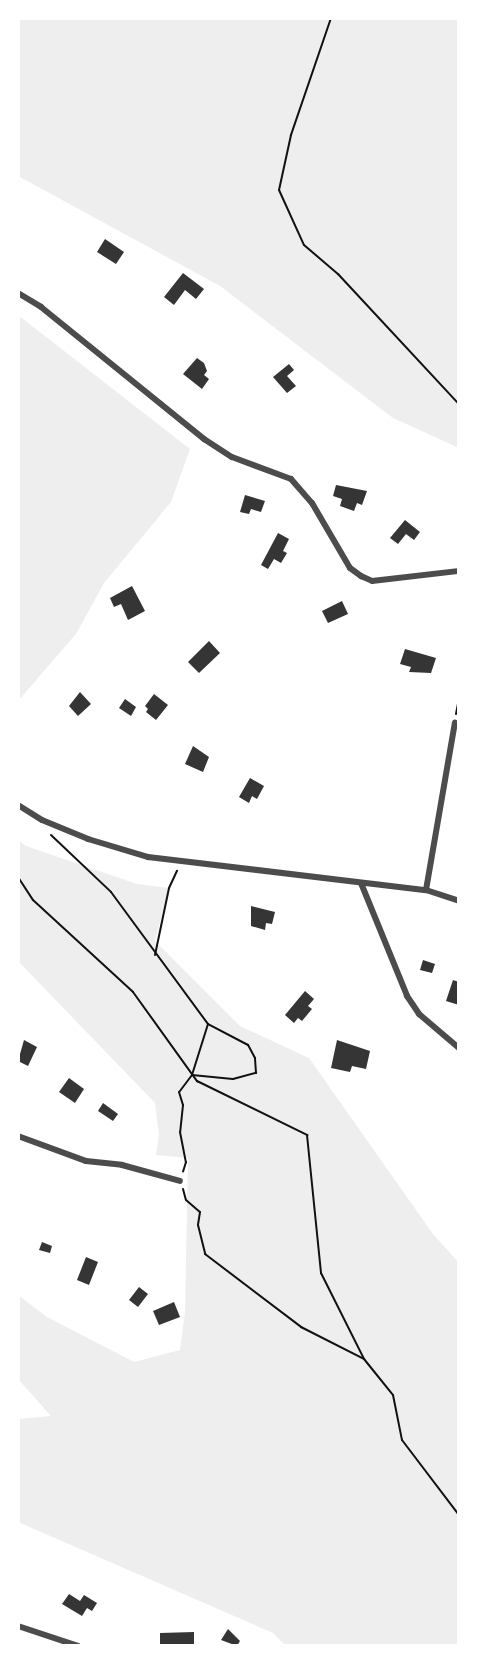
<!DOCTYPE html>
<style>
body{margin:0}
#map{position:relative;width:477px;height:1664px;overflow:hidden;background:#fff;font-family:"Varela Round",sans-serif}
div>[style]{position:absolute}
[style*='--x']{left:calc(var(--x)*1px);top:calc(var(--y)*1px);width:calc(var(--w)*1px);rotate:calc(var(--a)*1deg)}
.green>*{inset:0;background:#eee}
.building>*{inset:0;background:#353535}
.path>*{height:2px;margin:-1px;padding:0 1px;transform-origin:1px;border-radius:1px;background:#111}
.minor>*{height:6px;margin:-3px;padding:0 3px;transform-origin:3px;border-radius:3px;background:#4c4c4c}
span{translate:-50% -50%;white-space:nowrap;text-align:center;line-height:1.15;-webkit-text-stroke:4.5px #fff;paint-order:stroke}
.frame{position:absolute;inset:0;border:20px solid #fff;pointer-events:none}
</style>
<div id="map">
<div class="green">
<i style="clip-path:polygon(18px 18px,459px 18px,459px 448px,393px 418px,220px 286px,18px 176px)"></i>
<i style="clip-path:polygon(18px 315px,190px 449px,171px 502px,104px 583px,76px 634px,18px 701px)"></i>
<i style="clip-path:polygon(18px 840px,26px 846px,137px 884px,169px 888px,155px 941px,240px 1026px,309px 1058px,433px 1234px,459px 1263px,459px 1646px,286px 1646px,273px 1633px,18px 1522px,18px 1419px,51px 1416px,18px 1379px,18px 1295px,47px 1317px,134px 1362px,180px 1350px,185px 1312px,188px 1158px,156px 1155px,159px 1135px,155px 1103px,18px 961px)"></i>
</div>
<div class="building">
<i style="clip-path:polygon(105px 239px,124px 252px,116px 264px,97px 252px)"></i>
<i style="clip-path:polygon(183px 273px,204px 289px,196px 299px,185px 290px,174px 305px,164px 297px)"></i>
<i style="clip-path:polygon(197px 358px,204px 363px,207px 371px,204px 375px,209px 379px,202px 389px,183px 374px)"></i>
<i style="clip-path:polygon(289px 364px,294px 370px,287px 376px,296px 386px,287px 393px,273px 377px)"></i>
<i style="clip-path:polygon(336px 485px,367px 491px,362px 505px,357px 503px,354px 511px,340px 506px,342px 499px,333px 496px)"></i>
<i style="clip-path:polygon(245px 495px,265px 501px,261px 512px,251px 509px,249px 514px,240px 512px)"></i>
<i style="clip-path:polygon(405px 520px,420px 532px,414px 540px,406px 534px,398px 544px,390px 538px)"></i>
<i style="clip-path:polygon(278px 533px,289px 539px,283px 551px,287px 553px,281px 563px,274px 559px,268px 569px,261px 565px)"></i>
<i style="clip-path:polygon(132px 586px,145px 611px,128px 620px,121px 604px,114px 607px,110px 598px)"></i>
<i style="clip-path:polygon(342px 601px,348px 614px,328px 623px,322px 611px)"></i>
<i style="clip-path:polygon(209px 641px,220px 653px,199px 673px,188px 662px)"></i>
<i style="clip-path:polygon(405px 649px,436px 658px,431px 673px,409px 672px,411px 667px,400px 664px)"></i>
<i style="clip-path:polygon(80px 692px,91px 704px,78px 716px,69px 706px)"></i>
<i style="clip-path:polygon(154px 694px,168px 705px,156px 720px,146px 712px,148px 709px,145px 706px)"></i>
<i style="clip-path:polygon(125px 699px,136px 707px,131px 716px,119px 708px)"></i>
<i style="clip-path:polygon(193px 746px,209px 757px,203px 772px,185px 764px)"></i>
<i style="clip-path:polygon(250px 778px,264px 786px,257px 799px,252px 796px,249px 803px,239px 797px)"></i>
<i style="clip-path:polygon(251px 906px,275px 912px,272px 924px,266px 923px,265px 930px,251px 926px)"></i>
<i style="clip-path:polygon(423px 960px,435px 964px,432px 973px,420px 970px)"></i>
<i style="clip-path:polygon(453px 980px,459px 982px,459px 1005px,446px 1001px)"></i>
<i style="clip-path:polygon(305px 991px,314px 999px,308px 1006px,312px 1009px,302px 1021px,298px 1018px,294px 1023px,285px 1015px)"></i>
<i style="clip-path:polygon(24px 1040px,37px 1047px,28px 1066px,18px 1061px)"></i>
<i style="clip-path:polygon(337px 1040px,370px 1051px,366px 1069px,352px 1066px,350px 1072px,331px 1068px)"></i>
<i style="clip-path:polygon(69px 1078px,84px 1089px,75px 1103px,59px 1092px)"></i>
<i style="clip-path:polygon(103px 1103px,118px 1114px,113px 1121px,98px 1111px)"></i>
<i style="clip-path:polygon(42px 1242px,52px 1246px,50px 1253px,39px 1250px)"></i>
<i style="clip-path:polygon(86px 1257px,98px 1262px,89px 1285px,77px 1280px)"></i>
<i style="clip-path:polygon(139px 1287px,148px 1294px,138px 1307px,129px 1300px)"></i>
<i style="clip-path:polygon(174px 1302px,180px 1317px,159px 1325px,153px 1311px)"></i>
<i style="clip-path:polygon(69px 1594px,80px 1601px,84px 1595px,97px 1603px,92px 1611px,87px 1608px,82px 1616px,62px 1604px)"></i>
<i style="clip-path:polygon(228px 1629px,240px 1641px,237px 1646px,221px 1640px)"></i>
<i style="clip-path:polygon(194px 1632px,194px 1646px,160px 1646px,160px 1633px)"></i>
</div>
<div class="path">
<i style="--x:331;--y:18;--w:124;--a:108.9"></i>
<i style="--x:291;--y:135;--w:56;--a:102.3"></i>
<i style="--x:279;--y:190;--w:60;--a:65.6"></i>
<i style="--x:304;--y:245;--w:45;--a:40.5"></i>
<i style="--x:338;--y:274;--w:178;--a:47.1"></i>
<i style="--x:456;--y:714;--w:15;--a:-79"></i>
<i style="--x:51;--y:835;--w:83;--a:43.5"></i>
<i style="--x:111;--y:892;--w:164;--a:53.7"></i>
<i style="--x:208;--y:1024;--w:53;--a:107.4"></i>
<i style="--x:192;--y:1075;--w:21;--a:127"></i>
<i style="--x:179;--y:1092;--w:14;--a:73"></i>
<i style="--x:183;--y:1105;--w:27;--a:96"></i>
<i style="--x:180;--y:1132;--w:31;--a:79"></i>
<i style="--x:186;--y:1162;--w:10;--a:107"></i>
<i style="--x:18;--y:877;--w:27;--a:57"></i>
<i style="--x:33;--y:900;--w:136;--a:42.6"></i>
<i style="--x:133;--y:992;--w:110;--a:54.3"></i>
<i style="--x:197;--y:1081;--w:123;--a:26.1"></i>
<i style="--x:307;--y:1135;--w:139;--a:84.2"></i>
<i style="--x:321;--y:1273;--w:96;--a:63.4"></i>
<i style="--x:155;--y:955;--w:68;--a:-78.2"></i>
<i style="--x:169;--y:888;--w:19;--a:-65"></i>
<i style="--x:192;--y:1075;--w:41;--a:5.6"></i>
<i style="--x:233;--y:1079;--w:24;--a:-15"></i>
<i style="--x:256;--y:1073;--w:15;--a:-94"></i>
<i style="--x:255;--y:1058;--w:15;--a:-118"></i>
<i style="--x:248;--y:1045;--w:45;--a:-152.3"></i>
<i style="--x:183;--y:1189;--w:11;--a:75"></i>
<i style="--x:186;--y:1200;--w:18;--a:41"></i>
<i style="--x:200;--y:1212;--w:13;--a:99"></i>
<i style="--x:198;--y:1225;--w:30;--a:76"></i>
<i style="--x:205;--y:1254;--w:121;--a:37.2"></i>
<i style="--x:301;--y:1327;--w:71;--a:26.9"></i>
<i style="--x:364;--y:1359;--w:46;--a:51.1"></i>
<i style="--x:393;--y:1395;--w:46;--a:78.7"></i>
<i style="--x:402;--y:1440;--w:94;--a:52.8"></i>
</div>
<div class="minor">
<i style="--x:18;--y:293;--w:27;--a:31"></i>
<i style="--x:41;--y:307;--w:210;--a:39"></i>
<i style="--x:204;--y:439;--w:33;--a:33"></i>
<i style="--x:232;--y:457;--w:63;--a:20.4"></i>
<i style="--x:291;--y:479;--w:32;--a:49"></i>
<i style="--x:312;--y:503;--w:75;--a:59.7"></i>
<i style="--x:350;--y:568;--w:14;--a:36"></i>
<i style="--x:361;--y:576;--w:12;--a:24"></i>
<i style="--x:372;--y:581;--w:88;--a:-6.6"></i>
<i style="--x:18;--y:805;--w:28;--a:32"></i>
<i style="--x:42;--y:820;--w:50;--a:22.4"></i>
<i style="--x:88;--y:839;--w:63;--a:16.7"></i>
<i style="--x:148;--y:857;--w:280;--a:6.8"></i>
<i style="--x:426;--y:890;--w:35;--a:18"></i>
<i style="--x:361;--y:883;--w:122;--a:67.8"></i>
<i style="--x:407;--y:996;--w:22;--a:56"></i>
<i style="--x:419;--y:1014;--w:52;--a:40.4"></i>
<i style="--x:426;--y:890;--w:170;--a:-80.2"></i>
<i style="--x:18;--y:1136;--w:72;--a:20.2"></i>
<i style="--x:86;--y:1161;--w:36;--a:6"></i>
<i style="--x:122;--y:1165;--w:60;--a:15.4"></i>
<i style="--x:18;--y:1626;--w:63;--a:18.4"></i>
</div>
<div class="frame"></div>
</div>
